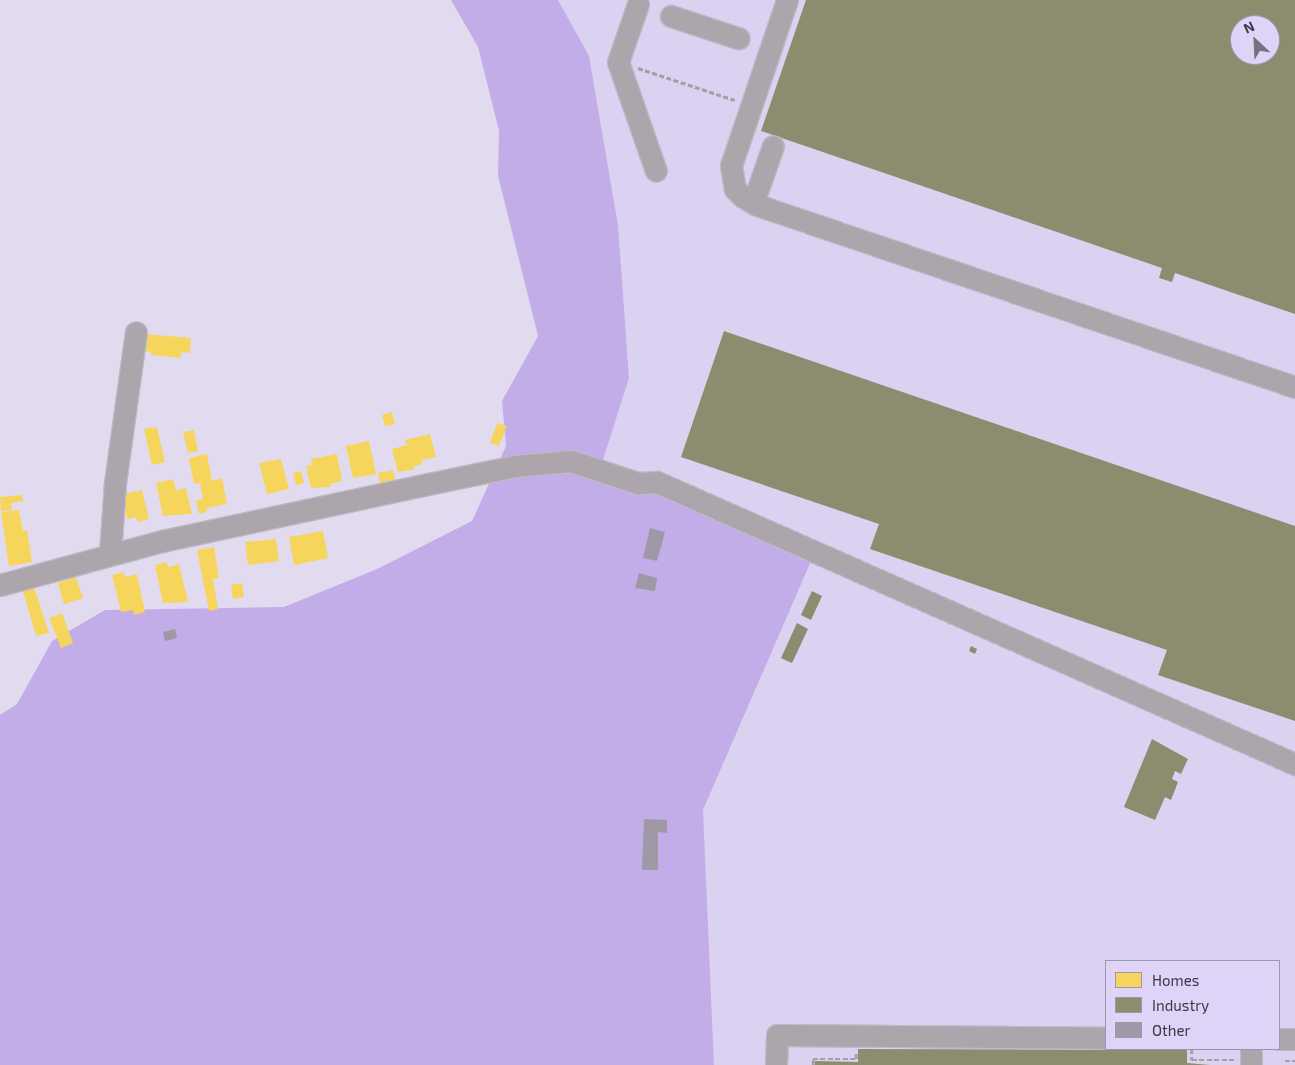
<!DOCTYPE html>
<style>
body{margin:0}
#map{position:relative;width:1295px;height:1065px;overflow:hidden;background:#e2dbef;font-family:"Exo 2",sans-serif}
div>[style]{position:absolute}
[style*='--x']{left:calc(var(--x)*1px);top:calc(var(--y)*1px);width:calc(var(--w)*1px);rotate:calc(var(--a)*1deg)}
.built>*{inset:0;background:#dbd1f1}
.forest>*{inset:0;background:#c3ade8}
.homes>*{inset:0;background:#f6d55c}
.industry>*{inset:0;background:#8c8c6e}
.building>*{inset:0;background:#9f98a6}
.path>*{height:2.5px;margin-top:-1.25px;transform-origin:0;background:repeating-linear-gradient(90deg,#a5a0a7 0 5px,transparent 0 7.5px)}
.roads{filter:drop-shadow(1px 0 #beb9c8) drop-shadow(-1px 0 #beb9c8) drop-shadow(0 1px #beb9c8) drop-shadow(0 -1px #beb9c8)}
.minor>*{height:21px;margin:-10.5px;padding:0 10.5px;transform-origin:10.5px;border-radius:10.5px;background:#aca5ac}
span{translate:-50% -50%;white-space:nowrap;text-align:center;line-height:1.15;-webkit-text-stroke:5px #dfd3f7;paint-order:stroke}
.legend{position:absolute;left:1105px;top:960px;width:175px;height:90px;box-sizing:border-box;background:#dfd3f7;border:1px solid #9e95b0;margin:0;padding:6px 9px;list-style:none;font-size:15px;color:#3c3846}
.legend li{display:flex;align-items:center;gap:10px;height:25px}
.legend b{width:25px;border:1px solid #9e95b0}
.north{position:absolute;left:1230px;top:15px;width:50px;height:50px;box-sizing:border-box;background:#dfd3f7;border:1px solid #9e95b0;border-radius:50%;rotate:335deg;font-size:14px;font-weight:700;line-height:20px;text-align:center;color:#3c3846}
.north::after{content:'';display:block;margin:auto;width:18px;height:22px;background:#767181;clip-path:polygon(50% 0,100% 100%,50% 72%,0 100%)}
</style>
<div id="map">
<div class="built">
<i style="clip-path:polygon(evenodd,558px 0,1295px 0,1295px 1065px,714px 1065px,703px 810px,812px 560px,602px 463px,629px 378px,618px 225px,589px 56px,558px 0,1240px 25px,1270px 25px,1270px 55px,1240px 55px,1240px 25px,558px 0,1106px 961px,1279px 961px,1279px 1049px,1106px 1049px,1106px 961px)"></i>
</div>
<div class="forest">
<i style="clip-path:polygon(451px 0,558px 0,589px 56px,618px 225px,629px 378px,602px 463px,812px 559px,703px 810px,714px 1065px,0 1065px,0 715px,17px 704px,52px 641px,105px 610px,284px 607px,377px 569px,472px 521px,506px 446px,502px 401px,538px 336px,498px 176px,499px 131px,478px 47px)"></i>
</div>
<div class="homes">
<i style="clip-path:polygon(145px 334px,191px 338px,190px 353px,181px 352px,181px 358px,151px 355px,151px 352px,144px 351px)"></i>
<i style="clip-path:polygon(392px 412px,395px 424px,385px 426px,382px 415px)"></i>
<i style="clip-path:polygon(497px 423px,507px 426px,499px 446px,490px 443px)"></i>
<i style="clip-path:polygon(157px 427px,165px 462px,152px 465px,144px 429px)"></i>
<i style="clip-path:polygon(194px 430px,198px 451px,188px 453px,183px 432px)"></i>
<i style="clip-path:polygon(430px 434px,436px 457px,421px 460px,422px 464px,414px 466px,415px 469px,398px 472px,392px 449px,407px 445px,405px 440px)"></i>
<i style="clip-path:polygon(369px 441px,376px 474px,353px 478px,346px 446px)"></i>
<i style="clip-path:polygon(207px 454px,212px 481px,222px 478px,227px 504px,206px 508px,207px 512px,199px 514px,196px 500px,203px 499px,200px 483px,194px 484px,189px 458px)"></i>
<i style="clip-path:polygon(337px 454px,342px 481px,330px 484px,331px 487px,311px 488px,306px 466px,312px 465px,311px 459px)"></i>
<i style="clip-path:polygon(281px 459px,289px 489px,267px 494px,259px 463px)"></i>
<i style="clip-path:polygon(393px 470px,396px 484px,381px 488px,378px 473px)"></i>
<i style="clip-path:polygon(301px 471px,304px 483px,296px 485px,293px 473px)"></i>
<i style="clip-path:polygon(173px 479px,176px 490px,186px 488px,192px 514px,163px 516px,156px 483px)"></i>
<i style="clip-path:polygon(142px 490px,149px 519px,138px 522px,136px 517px,127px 519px,121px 495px)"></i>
<i style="clip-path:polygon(22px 495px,23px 501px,11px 503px,12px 510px,1px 511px,0 497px)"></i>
<i style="clip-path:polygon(19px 510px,23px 531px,27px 530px,32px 562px,9px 566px,1px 512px)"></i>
<i style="clip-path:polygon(323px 531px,328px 558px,294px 565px,289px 537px)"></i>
<i style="clip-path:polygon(276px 539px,279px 561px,248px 565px,245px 542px)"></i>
<i style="clip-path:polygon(214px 547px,219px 578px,213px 579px,218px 609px,209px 611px,197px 550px)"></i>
<i style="clip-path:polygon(166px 562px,168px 567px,179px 564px,188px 602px,163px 603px,155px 565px)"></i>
<i style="clip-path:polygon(124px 572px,125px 577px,137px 574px,145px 612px,134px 615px,133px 610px,121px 612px,112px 575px)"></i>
<i style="clip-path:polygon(76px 577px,83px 598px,64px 604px,58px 583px)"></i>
<i style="clip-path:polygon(242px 583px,244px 597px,233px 599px,231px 585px)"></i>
<i style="clip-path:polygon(34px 587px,49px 633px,36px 636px,23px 591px)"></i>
<i style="clip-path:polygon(62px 613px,73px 643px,61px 648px,49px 618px)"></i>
</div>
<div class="industry">
<i style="clip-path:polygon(evenodd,806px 0,1295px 0,1295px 314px,1175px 273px,1172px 282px,1159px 278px,1162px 268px,761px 131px,806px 0,1240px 25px,1270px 25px,1270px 55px,1240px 55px,1240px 25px)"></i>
<i style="clip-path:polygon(724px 331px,1295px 526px,1295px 721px,1158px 675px,1167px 650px,870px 549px,879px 524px,681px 457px)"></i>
<i style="clip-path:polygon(812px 591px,822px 596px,811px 620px,801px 615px)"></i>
<i style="clip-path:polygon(797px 623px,808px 629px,792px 663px,781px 658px)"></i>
<i style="clip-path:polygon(971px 646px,977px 649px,975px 654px,969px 651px)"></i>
<i style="clip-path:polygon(1152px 739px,1188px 759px,1181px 774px,1175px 771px,1172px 779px,1178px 782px,1171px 800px,1165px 797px,1155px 820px,1124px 807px)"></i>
<i style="clip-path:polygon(858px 1049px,1187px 1050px,1187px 1063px,1210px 1065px,815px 1065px,815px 1061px,858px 1062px)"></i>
</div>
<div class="building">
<i style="clip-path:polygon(650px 528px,665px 532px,657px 561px,643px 558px)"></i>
<i style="clip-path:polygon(639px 573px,657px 578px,655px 591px,635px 588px)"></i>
<i style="clip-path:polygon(175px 629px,177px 638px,165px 641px,163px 632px)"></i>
<i style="clip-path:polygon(644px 819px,667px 820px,667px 833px,658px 832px,658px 870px,642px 870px)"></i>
</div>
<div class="path">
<i style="--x:638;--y:68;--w:102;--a:18.3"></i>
<i style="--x:1192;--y:1049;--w:11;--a:90"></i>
<i style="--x:1192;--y:1060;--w:42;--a:0"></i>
<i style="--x:1285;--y:1061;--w:10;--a:0"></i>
<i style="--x:813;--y:1065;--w:6;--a:-90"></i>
<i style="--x:813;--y:1059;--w:43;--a:0"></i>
<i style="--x:856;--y:1059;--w:6;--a:-90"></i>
</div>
<div class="roads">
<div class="minor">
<i style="--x:787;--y:0;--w:174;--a:108.7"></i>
<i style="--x:731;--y:165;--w:24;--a:81"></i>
<i style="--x:735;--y:189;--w:11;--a:45"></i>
<i style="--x:743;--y:197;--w:16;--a:30"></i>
<i style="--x:757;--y:205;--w:568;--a:18.69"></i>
<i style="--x:638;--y:4;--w:61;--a:109"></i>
<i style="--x:618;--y:62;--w:115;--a:70.8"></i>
<i style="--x:671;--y:16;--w:71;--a:18.2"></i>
<i style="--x:753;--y:203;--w:60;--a:-70.7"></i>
<i style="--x:110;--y:554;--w:71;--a:-86"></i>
<i style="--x:115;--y:483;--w:152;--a:-82.1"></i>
<i style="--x:0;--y:585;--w:168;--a:-15.2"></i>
<i style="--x:162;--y:541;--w:272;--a:-12.1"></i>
<i style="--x:428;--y:484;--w:89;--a:-11.7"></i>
<i style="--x:515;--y:466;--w:56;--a:-5.1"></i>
<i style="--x:571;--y:461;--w:71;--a:18.2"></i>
<i style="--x:638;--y:483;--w:19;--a:-3"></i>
<i style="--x:657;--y:482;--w:698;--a:23.85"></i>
<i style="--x:1279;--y:1039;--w:16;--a:0"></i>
<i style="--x:1251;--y:1049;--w:16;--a:90"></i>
<i style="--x:776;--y:1065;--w:30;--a:-88"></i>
<i style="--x:777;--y:1035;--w:329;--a:0.5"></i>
</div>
</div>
<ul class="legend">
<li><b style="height:14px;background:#f6d55c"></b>Homes</li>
<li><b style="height:14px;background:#8c8c6e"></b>Industry</li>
<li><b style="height:14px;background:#9f98a6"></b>Other</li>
</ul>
<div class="north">N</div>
</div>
